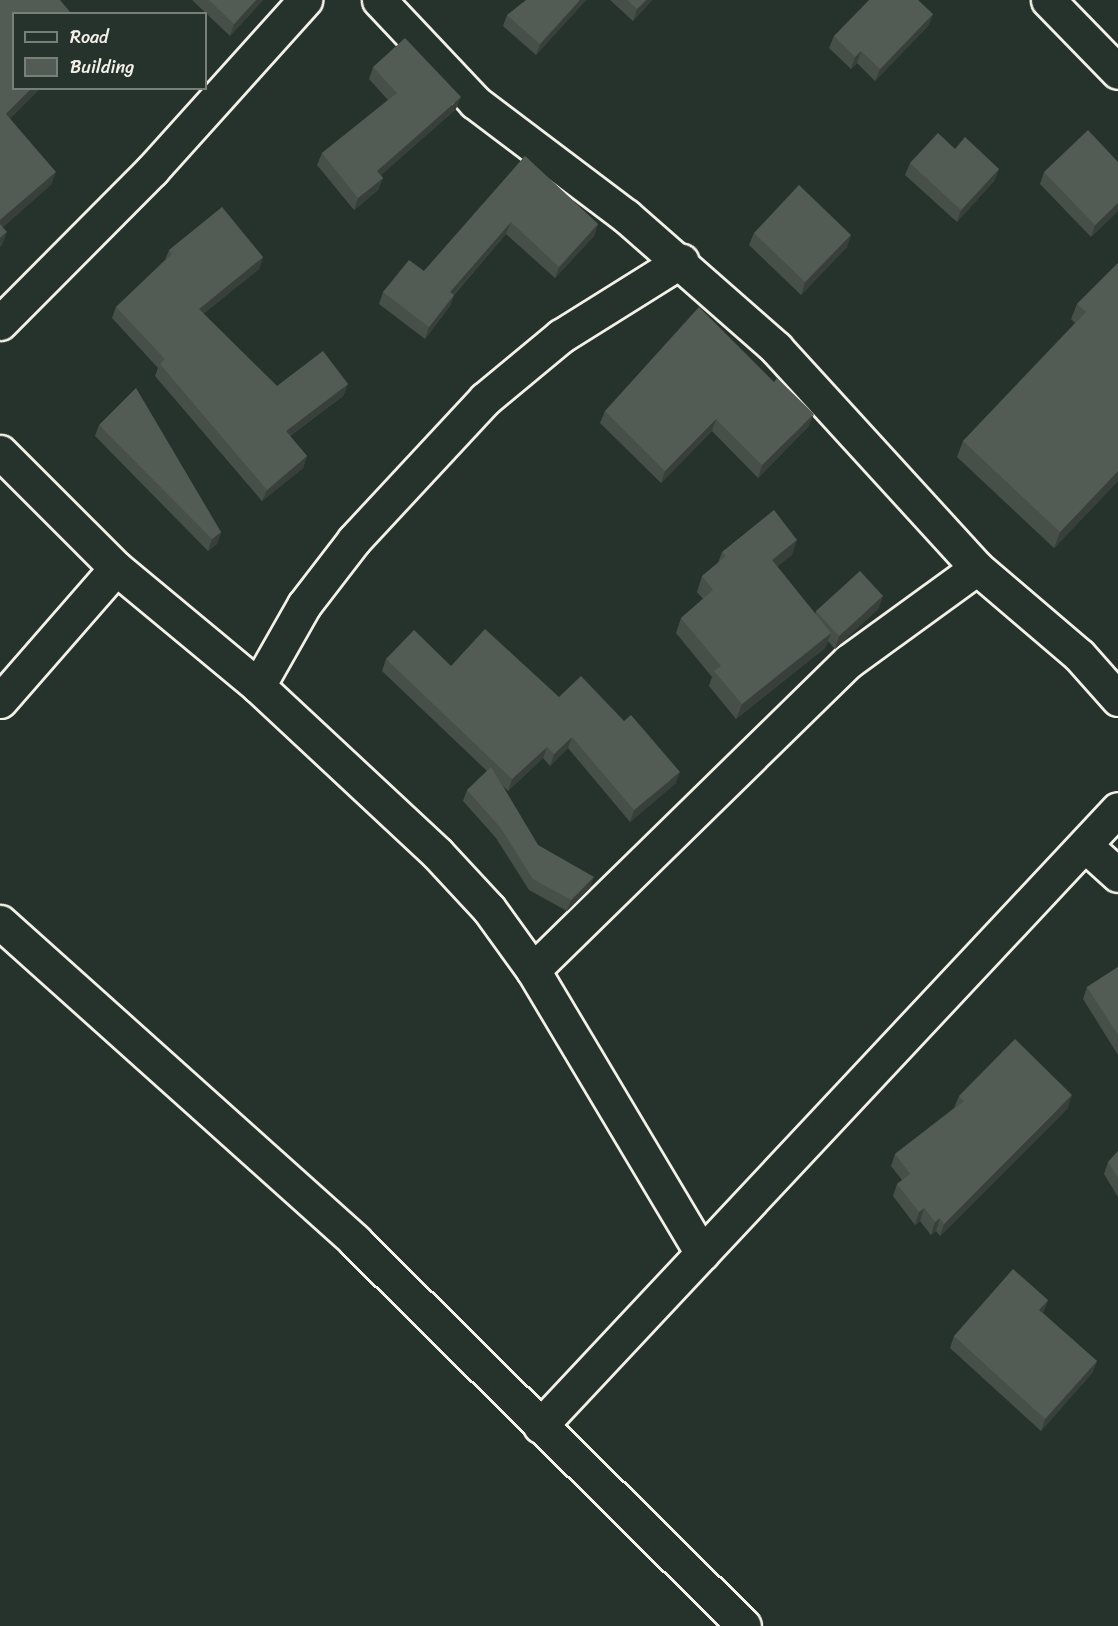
<!DOCTYPE html>
<style>
body{margin:0}
#map{position:relative;width:1118px;height:1626px;overflow:hidden;background:#26332d;font-family:Sriracha,sans-serif}
div>[style]{position:absolute}
[style*='--x']{left:calc(var(--x)*1px);top:calc(var(--y)*1px);width:calc(var(--w)*1px);rotate:calc(var(--a)*1deg)}
.roads{filter:drop-shadow(2px 0 #f4f1e8) drop-shadow(-2px 0 #f4f1e8) drop-shadow(0 2px #f4f1e8) drop-shadow(0 -2px #f4f1e8)}
.street>*{height:33px;margin:-16.5px;padding:0 16.5px;transform-origin:16.5px;border-radius:16.5px;background:#26332d}
.highway>*{height:33px;margin:-16.5px;padding:0 16.5px;transform-origin:16.5px;border-radius:16.5px;background:#26332d}
.wall>*{inset:0;background:#474f49}
.shaded-wall>*{inset:0;background:#39403c}
.building>*{inset:0;background:#525c55}
span{translate:-50% -50%;white-space:nowrap;text-align:center;line-height:1.15;-webkit-text-stroke:6px #26332d;paint-order:stroke}
.legend{position:absolute;left:12px;top:12px;width:195px;height:78px;box-sizing:border-box;background:#26332d;border:2px solid #787f78;margin:0;padding:8px 10px;list-style:none;font-size:18px;color:#f4f1e8}
.legend li{display:flex;align-items:center;gap:12px;height:30px}
.legend b{width:30px;border:2px solid #787f78}
</style>
<div id="map">
<div class="roads">
<div class="street">
<i style="--x:379;--y:0;--w:140;--a:46.7"></i>
<i style="--x:475;--y:102;--w:189;--a:37.1"></i>
<i style="--x:626;--y:216;--w:200;--a:41.3"></i>
<i style="--x:776;--y:348;--w:298;--a:47.6"></i>
<i style="--x:977;--y:568;--w:134;--a:40.5"></i>
<i style="--x:1079;--y:655;--w:59;--a:48.4"></i>
<i style="--x:1048;--y:0;--w:100;--a:45.8"></i>
<i style="--x:0;--y:323;--w:216;--a:-45.2"></i>
<i style="--x:152;--y:170;--w:229;--a:-48"></i>
<i style="--x:0;--y:452;--w:164;--a:45"></i>
<i style="--x:116;--y:568;--w:185;--a:39.7"></i>
<i style="--x:258;--y:686;--w:245;--a:43"></i>
<i style="--x:437;--y:853;--w:76;--a:47.1"></i>
<i style="--x:489;--y:909;--w:75;--a:54.2"></i>
<i style="--x:533;--y:970;--w:330;--a:59.2"></i>
<i style="--x:258;--y:686;--w:93;--a:-60.4"></i>
<i style="--x:304;--y:605;--w:82;--a:-52.4"></i>
<i style="--x:354;--y:540;--w:192;--a:-47.1"></i>
<i style="--x:485;--y:399;--w:99;--a:-39.7"></i>
<i style="--x:561;--y:336;--w:142;--a:-32"></i>
<i style="--x:0;--y:701;--w:176;--a:-48.9"></i>
<i style="--x:1086;--y:846;--w:43;--a:42.2"></i>
<i style="--x:533;--y:970;--w:442;--a:-44.4"></i>
<i style="--x:849;--y:661;--w:158;--a:-36"></i>
<i style="--x:540;--y:1426;--w:845;--a:-46.87"></i>
</div>
<div class="highway">
<i style="--x:0;--y:922;--w:477;--a:41.9"></i>
<i style="--x:355;--y:1241;--w:547;--a:44.7"></i>
</div>
</div>
<div class="wall">
<i style="clip-path:polygon(192px 0,263px 0,230px 36px)"></i>
<i style="clip-path:polygon(586px 0,536px 55px,503px 26px,507px 15px)"></i>
<i style="clip-path:polygon(610px 0,652px 0,633px 21px)"></i>
<i style="clip-path:polygon(933px 14px,928px 26px,875px 81px,857px 63px,851px 69px,829px 48px,834px 36px)"></i>
<i style="clip-path:polygon(373px 67px,456px 109px,381px 175px,383px 178px,378px 190px,354px 210px,317px 165px,322px 153px,388px 100px,369px 79px)"></i>
<i style="clip-path:polygon(955px 149px,999px 169px,994px 181px,957px 222px,905px 175px,910px 163px)"></i>
<i style="clip-path:polygon(525px 156px,598px 224px,594px 236px,555px 278px,506px 234px,454px 295px,450px 306px,425px 339px,379px 304px,383px 292px,424px 271px)"></i>
<i style="clip-path:polygon(1044px 172px,1118px 211px,1091px 237px,1040px 184px)"></i>
<i style="clip-path:polygon(754px 233px,847px 247px,801px 295px,749px 245px)"></i>
<i style="clip-path:polygon(169px 250px,263px 257px,259px 269px,203px 314px,277px 386px,348px 384px,343px 396px,290px 436px,307px 456px,303px 468px,262px 501px,155px 376px,158px 368px,112px 318px,116px 307px,165px 260px)"></i>
<i style="clip-path:polygon(1118px 263px,1118px 481px,1054px 548px,957px 457px,963px 441px,1075px 323px,1071px 319px,1077px 304px)"></i>
<i style="clip-path:polygon(605px 411px,809px 426px,758px 478px,712px 431px,661px 483px,600px 423px)"></i>
<i style="clip-path:polygon(99px 425px,221px 532px,217px 544px,208px 551px,95px 436px)"></i>
<i style="clip-path:polygon(722px 552px,792px 555px,777px 566px,815px 614px,816px 611px,879px 608px,835px 649px,828px 641px,825px 648px,736px 719px,709px 686px,712px 677px,676px 633px,681px 618px,703px 599px,697px 592px,702px 576px,718px 563px)"></i>
<i style="clip-path:polygon(386px 659px,451px 666px,559px 697px,676px 783px,630px 822px,568px 748px,550px 766px,543px 758px,508px 791px,503px 786px,538px 845px,590px 888px,567px 911px,529px 890px,496px 838px,463px 801px,467px 790px,487px 771px,382px 671px)"></i>
<i style="clip-path:polygon(1118px 967px,1118px 1055px,1083px 999px,1087px 987px)"></i>
<i style="clip-path:polygon(959px 1096px,1068px 1108px,940px 1236px,936px 1231px,931px 1235px,920px 1221px,915px 1225px,893px 1196px,897px 1184px,902px 1180px,891px 1166px,895px 1154px,954px 1108px)"></i>
<i style="clip-path:polygon(1118px 1151px,1118px 1197px,1104px 1174px,1108px 1162px)"></i>
<i style="clip-path:polygon(1048px 1300px,1043px 1313px,1097px 1361px,1092px 1373px,1041px 1431px,950px 1348px,954px 1336px)"></i>
</div>
<div class="shaded-wall">
<i style="clip-path:polygon(256px 0,263px 0,230px 36px,234px 24px)"></i>
<i style="clip-path:polygon(580px 0,586px 0,536px 55px,540px 44px)"></i>
<i style="clip-path:polygon(646px 0,652px 0,633px 21px,637px 9px)"></i>
<i style="clip-path:polygon(933px 14px,928px 26px,875px 81px,880px 69px)"></i>
<i style="clip-path:polygon(861px 51px,857px 63px,851px 69px,855px 57px)"></i>
<i style="clip-path:polygon(32px 88px,41px 88px,1px 128px,6px 114px)"></i>
<i style="clip-path:polygon(461px 97px,456px 109px,372px 183px,377px 171px)"></i>
<i style="clip-path:polygon(999px 169px,994px 181px,957px 222px,961px 210px)"></i>
<i style="clip-path:polygon(56px 172px,51px 185px,0 230px,0 220px)"></i>
<i style="clip-path:polygon(383px 178px,378px 190px,354px 210px,358px 198px)"></i>
<i style="clip-path:polygon(1118px 203px,1118px 211px,1091px 237px,1095px 225px)"></i>
<i style="clip-path:polygon(511px 222px,506px 234px,446px 303px,450px 292px)"></i>
<i style="clip-path:polygon(598px 224px,594px 236px,555px 278px,559px 267px)"></i>
<i style="clip-path:polygon(7px 232px,2px 245px,0 247px,0 238px)"></i>
<i style="clip-path:polygon(851px 235px,847px 247px,801px 295px,805px 282px)"></i>
<i style="clip-path:polygon(263px 257px,259px 269px,194px 321px,199px 309px)"></i>
<i style="clip-path:polygon(454px 295px,450px 306px,425px 339px,429px 327px)"></i>
<i style="clip-path:polygon(348px 384px,343px 396px,281px 442px,286px 431px)"></i>
<i style="clip-path:polygon(814px 414px,809px 426px,758px 478px,762px 465px)"></i>
<i style="clip-path:polygon(716px 419px,712px 431px,661px 483px,665px 471px)"></i>
<i style="clip-path:polygon(307px 456px,303px 468px,262px 501px,267px 490px)"></i>
<i style="clip-path:polygon(1118px 471px,1118px 481px,1054px 548px,1060px 532px)"></i>
<i style="clip-path:polygon(221px 532px,217px 544px,208px 551px,212px 539px)"></i>
<i style="clip-path:polygon(797px 540px,792px 555px,767px 575px,772px 560px)"></i>
<i style="clip-path:polygon(883px 596px,879px 608px,835px 649px,839px 636px)"></i>
<i style="clip-path:polygon(831px 633px,825px 648px,736px 719px,742px 704px)"></i>
<i style="clip-path:polygon(572px 737px,568px 748px,550px 766px,554px 754px)"></i>
<i style="clip-path:polygon(547px 747px,543px 758px,508px 791px,512px 779px)"></i>
<i style="clip-path:polygon(680px 772px,676px 783px,630px 822px,634px 810px)"></i>
<i style="clip-path:polygon(594px 877px,590px 888px,567px 911px,571px 900px)"></i>
<i style="clip-path:polygon(1072px 1095px,1068px 1108px,940px 1236px,944px 1224px)"></i>
<i style="clip-path:polygon(924px 1208px,920px 1221px,915px 1225px,919px 1212px)"></i>
<i style="clip-path:polygon(940px 1218px,936px 1231px,931px 1235px,935px 1222px)"></i>
<i style="clip-path:polygon(1048px 1300px,1043px 1312px,1035px 1322px,1039px 1310px)"></i>
<i style="clip-path:polygon(1097px 1361px,1092px 1373px,1041px 1431px,1045px 1419px)"></i>
</div>
<div class="building">
<i style="clip-path:polygon(0 0,60px 0,71px 13px,70px 14px,14px 14px,14px 88px,32px 88px,6px 114px,56px 172px,0 220px)"></i>
<i style="clip-path:polygon(209px 0,256px 0,234px 24px)"></i>
<i style="clip-path:polygon(526px 0,580px 0,540px 44px,507px 15px)"></i>
<i style="clip-path:polygon(627px 0,646px 0,637px 9px)"></i>
<i style="clip-path:polygon(869px 0,918px 0,933px 14px,880px 69px,861px 51px,855px 57px,834px 36px)"></i>
<i style="clip-path:polygon(405px 38px,461px 97px,377px 171px,383px 178px,358px 198px,322px 153px,397px 93px,373px 67px)"></i>
<i style="clip-path:polygon(1088px 130px,1118px 162px,1118px 203px,1095px 225px,1044px 172px)"></i>
<i style="clip-path:polygon(938px 133px,955px 149px,965px 137px,999px 169px,961px 210px,910px 163px)"></i>
<i style="clip-path:polygon(525px 156px,598px 224px,559px 267px,511px 222px,450px 292px,454px 295px,429px 327px,383px 292px,409px 260px,424px 271px)"></i>
<i style="clip-path:polygon(799px 185px,851px 235px,805px 282px,754px 233px)"></i>
<i style="clip-path:polygon(222px 207px,263px 257px,199px 309px,277px 386px,323px 351px,348px 384px,286px 431px,307px 456px,267px 490px,160px 364px,165px 359px,116px 307px,172px 254px,169px 250px)"></i>
<i style="clip-path:polygon(0 224px,7px 232px,0 238px)"></i>
<i style="clip-path:polygon(1118px 263px,1118px 471px,1060px 532px,963px 441px,1086px 312px,1077px 304px)"></i>
<i style="clip-path:polygon(699px 307px,774px 382px,777px 378px,814px 414px,762px 465px,716px 419px,665px 471px,605px 411px)"></i>
<i style="clip-path:polygon(136px 388px,221px 532px,212px 539px,99px 425px)"></i>
<i style="clip-path:polygon(774px 510px,797px 540px,772px 560px,831px 633px,742px 704px,714px 671px,721px 666px,681px 618px,713px 590px,702px 576px,726px 556px,722px 552px)"></i>
<i style="clip-path:polygon(860px 571px,883px 596px,839px 636px,816px 611px)"></i>
<i style="clip-path:polygon(485px 629px,559px 697px,581px 676px,624px 721px,631px 715px,680px 772px,634px 810px,572px 737px,554px 754px,547px 747px,512px 779px,386px 659px,414px 630px,451px 666px)"></i>
<i style="clip-path:polygon(491px 767px,538px 845px,594px 877px,571px 900px,533px 879px,500px 827px,467px 790px)"></i>
<i style="clip-path:polygon(1118px 967px,1118px 1035px,1087px 987px)"></i>
<i style="clip-path:polygon(1015px 1039px,1072px 1095px,944px 1224px,940px 1218px,935px 1222px,924px 1208px,919px 1212px,897px 1184px,910px 1174px,895px 1154px,964px 1101px,959px 1096px)"></i>
<i style="clip-path:polygon(1118px 1151px,1118px 1178px,1108px 1162px)"></i>
<i style="clip-path:polygon(1013px 1269px,1048px 1300px,1039px 1310px,1097px 1361px,1045px 1419px,954px 1336px)"></i>
</div>
<ul class="legend">
<li><b style="height:8px;background:#26332d"></b>Road</li>
<li><b style="height:16px;background:#525c55"></b>Building</li>
</ul>
</div>
